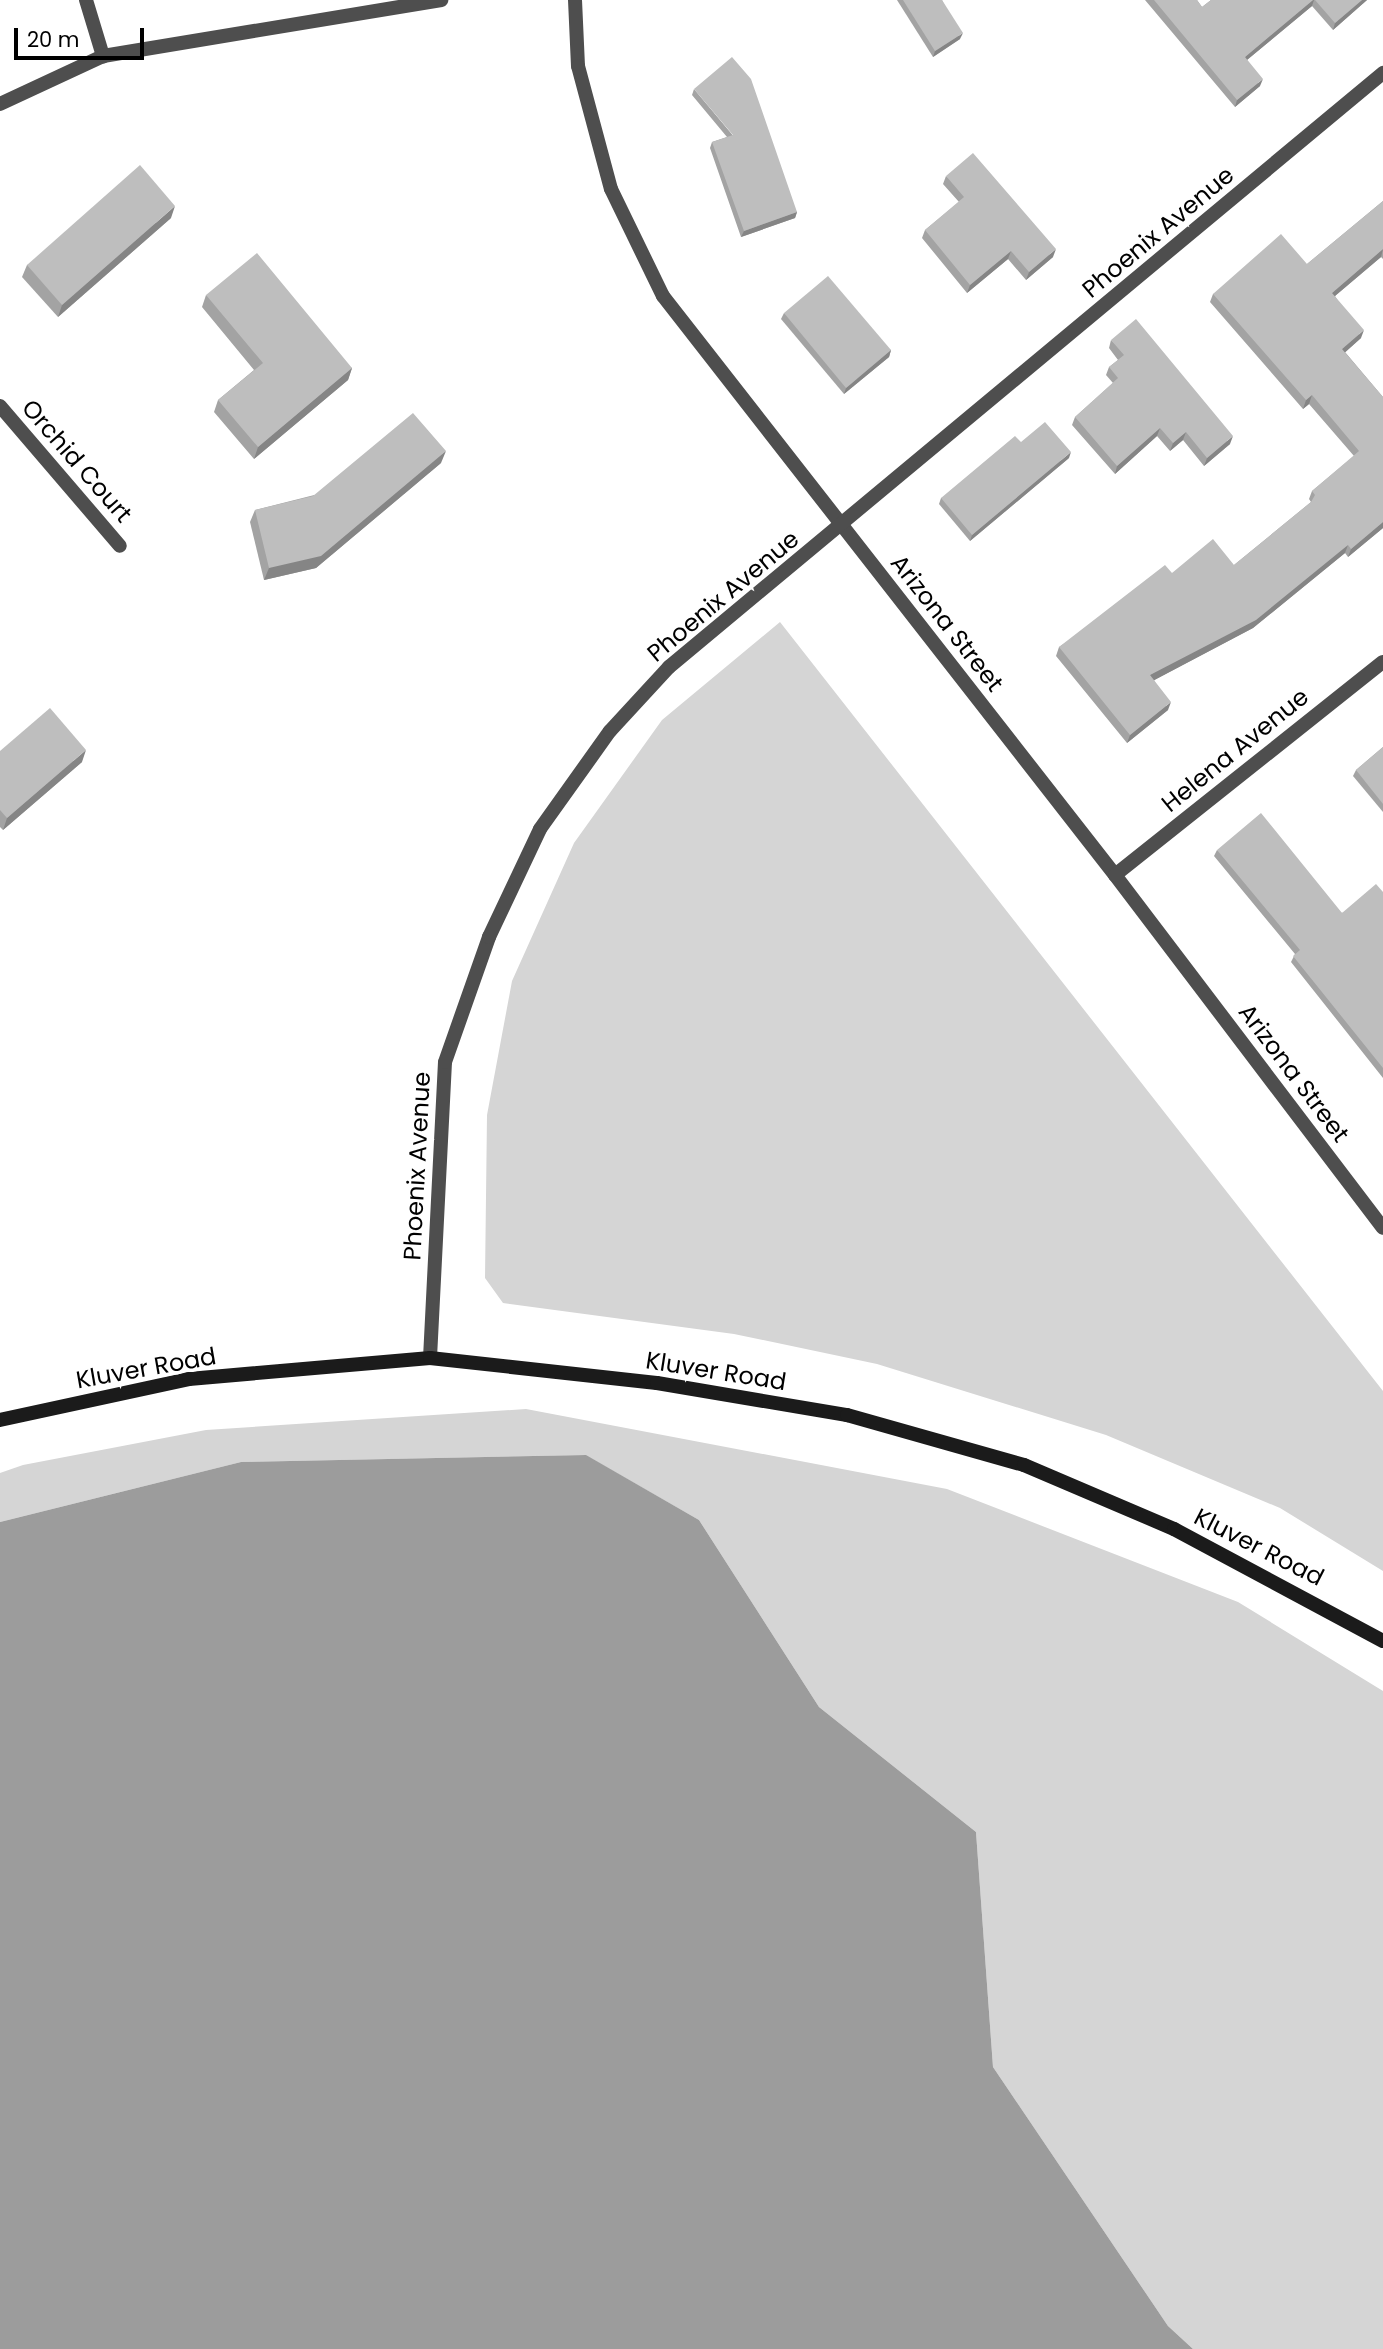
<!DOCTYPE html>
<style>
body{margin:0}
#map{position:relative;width:1383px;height:2349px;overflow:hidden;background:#fff;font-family:Poppins,sans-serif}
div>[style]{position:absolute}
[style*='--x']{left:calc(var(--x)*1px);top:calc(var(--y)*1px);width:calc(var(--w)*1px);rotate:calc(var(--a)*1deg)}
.green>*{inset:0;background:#d5d5d5}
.water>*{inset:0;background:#9c9c9c}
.street>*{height:14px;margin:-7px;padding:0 7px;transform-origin:7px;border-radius:7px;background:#4e4e4e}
.secondary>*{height:14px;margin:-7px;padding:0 7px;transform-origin:7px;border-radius:7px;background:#1b1b1b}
.wall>*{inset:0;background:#a3a3a3}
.shaded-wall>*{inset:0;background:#858585}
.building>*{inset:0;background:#bebebe}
span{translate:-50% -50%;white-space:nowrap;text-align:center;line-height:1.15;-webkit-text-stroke:7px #fff;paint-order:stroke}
.street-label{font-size:24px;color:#000}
.scale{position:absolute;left:14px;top:28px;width:130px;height:32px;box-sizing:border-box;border:4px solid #000;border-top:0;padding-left:9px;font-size:21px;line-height:24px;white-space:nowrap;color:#000;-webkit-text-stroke:5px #fff;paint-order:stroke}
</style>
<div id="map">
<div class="green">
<i style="clip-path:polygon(780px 622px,1383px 1391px,1383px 1571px,1280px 1508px,1106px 1435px,877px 1364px,734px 1334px,503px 1303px,485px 1278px,487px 1115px,512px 981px,574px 843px,662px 720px)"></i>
<i style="clip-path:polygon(526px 1409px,947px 1489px,1238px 1602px,1383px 1691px,1383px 2349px,1193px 2349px,1168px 2326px,993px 2067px,976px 1832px,819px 1707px,699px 1520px,585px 1455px,241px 1462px,0 1522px,0 1473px,23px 1465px,206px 1430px)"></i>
</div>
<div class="water">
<i style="clip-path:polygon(586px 1455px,699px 1520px,819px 1707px,976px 1832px,993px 2067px,1168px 2326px,1193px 2349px,0 2349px,0 1522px,241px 1462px)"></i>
</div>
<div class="street">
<i style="--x:86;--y:0;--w:59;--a:73.1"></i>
<i style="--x:575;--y:0;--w:66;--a:87.4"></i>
<i style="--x:578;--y:66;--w:127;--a:75"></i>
<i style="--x:611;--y:189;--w:119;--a:64.1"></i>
<i style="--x:663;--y:296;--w:735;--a:52.02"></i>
<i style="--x:1115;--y:875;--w:443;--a:52.8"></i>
<i style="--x:0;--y:104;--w:114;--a:-25"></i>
<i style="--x:103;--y:56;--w:343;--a:-9.4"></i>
<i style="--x:0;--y:406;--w:184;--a:49.4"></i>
<i style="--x:1115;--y:875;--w:342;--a:-38.5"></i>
<i style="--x:430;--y:1358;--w:296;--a:-87.1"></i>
<i style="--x:445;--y:1062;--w:133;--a:-70.6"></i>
<i style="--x:489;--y:937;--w:119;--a:-64.7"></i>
<i style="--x:540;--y:829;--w:120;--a:-54.5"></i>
<i style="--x:610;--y:731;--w:87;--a:-47.3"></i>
<i style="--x:669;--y:667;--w:929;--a:-39.76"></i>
</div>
<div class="secondary">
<i style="--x:0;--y:1420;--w:193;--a:-12.2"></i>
<i style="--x:189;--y:1379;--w:242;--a:-5"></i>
<i style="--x:430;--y:1358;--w:228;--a:6.3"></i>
<i style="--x:657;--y:1383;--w:193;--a:9.6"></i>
<i style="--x:847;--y:1415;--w:184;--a:15.8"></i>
<i style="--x:1024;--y:1465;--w:163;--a:23.1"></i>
<i style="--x:1174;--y:1529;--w:237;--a:28.2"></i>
</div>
<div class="wall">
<i style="clip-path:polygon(897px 0,942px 0,960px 39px,933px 57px)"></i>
<i style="clip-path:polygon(1145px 0,1197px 0,1202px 7px,1211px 0,1367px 0,1333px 30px,1312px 6px,1247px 60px,1260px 86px,1235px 107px)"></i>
<i style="clip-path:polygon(694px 89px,797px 212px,795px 218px,741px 237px,710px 148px,712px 142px,727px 137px,692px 95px)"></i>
<i style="clip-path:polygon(946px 176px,1053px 257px,1026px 280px,1008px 259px,967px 293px,922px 238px,925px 230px,959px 202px,943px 184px)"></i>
<i style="clip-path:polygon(1383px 201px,1383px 259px,1381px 257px,1335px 296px,1361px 338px,1345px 352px,1383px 397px,1383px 528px,1348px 557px,1345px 553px,1253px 628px,1154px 680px,1168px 710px,1127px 743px,1056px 656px,1059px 647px,1172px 573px,1234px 565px,1311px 502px,1309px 499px,1312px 491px,1354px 456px,1309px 404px,1303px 409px,1210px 302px,1213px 294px,1307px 264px)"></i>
<i style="clip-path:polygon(171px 218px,58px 317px,22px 277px,27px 265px)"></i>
<i style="clip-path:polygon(206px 295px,352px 368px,348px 380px,254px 459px,214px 412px,218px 400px,254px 370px,202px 307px)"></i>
<i style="clip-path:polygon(784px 313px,891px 350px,889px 357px,844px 394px,781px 319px)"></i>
<i style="clip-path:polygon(1111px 340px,1230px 444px,1204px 466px,1183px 440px,1170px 451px,1157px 436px,1115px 474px,1072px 425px,1075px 417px,1113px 383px,1106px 375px,1109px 367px,1118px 360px,1109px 348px)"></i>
<i style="clip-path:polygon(1069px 458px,970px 541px,939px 504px,941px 498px)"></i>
<i style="clip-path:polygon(441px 463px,316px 568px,264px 580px,250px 522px,255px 510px)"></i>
<i style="clip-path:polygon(1383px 747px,1383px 812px,1353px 776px,1356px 770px)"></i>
<i style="clip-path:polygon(0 751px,82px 762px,3px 830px,0 827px)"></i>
<i style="clip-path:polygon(1217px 850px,1342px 913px,1383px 892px,1383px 1078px,1291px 962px,1295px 954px,1214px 856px)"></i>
</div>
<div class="shaded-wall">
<i style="clip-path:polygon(1313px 0,1314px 0,1312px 6px,1242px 64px,1245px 57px)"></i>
<i style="clip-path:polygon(1362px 0,1367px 0,1333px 30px,1335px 23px)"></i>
<i style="clip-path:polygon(963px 33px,960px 39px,933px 57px,935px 51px)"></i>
<i style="clip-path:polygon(1263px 79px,1260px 86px,1235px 107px,1237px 100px)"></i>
<i style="clip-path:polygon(175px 206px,171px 218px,58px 317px,62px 305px)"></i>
<i style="clip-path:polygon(797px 212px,795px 218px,741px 237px,744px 231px)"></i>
<i style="clip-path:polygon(1056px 249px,1053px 257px,1026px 280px,1029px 272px)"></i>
<i style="clip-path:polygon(1383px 249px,1381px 257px,1329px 301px,1332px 293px)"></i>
<i style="clip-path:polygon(1011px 251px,1008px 259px,967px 293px,970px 285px)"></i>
<i style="clip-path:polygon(1364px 330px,1361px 338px,1340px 357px,1342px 349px)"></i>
<i style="clip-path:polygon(891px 350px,889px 357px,844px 394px,846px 388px)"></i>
<i style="clip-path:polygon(352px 368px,348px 380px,254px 459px,258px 447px)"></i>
<i style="clip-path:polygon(1312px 395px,1309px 404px,1303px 409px,1306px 400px)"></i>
<i style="clip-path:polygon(1160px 428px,1157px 436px,1115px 474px,1117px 466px)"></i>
<i style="clip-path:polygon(1186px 432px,1183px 440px,1170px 451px,1173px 443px)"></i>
<i style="clip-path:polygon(1233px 436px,1230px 444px,1204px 466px,1207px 458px)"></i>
<i style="clip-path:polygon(446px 451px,441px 463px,316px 568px,264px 580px,269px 568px)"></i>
<i style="clip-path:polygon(1071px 452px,1069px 458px,970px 541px,972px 535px)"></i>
<i style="clip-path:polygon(1383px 522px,1383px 528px,1348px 557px,1351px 549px)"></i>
<i style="clip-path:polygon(1348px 545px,1345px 553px,1253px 628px,1147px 684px,1150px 675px)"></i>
<i style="clip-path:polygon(1171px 702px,1168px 710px,1127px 743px,1130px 735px)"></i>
<i style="clip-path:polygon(86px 750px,82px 762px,3px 830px,7px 818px)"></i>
</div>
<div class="building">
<i style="clip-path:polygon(903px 0,942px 0,963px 33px,935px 51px)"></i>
<i style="clip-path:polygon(1154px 0,1197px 0,1202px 7px,1211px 0,1313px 0,1245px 57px,1263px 79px,1237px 100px)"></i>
<i style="clip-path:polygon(1315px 0,1362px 0,1335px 23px)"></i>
<i style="clip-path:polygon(732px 57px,751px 79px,797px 212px,744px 231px,712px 142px,733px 135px,694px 89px)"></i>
<i style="clip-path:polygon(973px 153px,1056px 249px,1029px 272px,1011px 251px,970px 285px,925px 230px,964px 197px,946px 176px)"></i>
<i style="clip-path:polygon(140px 165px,175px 206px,62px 305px,27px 265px)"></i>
<i style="clip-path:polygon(1383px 201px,1383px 249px,1332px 293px,1364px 330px,1342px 349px,1383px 397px,1383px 522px,1351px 549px,1348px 545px,1256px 620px,1150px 675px,1171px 702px,1130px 735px,1059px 647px,1165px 565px,1172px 573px,1213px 539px,1234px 565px,1311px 502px,1315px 495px,1312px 491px,1359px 451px,1312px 395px,1306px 400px,1213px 294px,1281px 234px,1307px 264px)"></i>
<i style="clip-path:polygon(257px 253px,352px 368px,258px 447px,218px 400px,263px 363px,206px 295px)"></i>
<i style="clip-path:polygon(828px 276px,891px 350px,846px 388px,784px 313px)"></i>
<i style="clip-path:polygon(1136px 319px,1233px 436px,1207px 458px,1186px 432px,1173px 443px,1160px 428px,1117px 466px,1075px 417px,1118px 378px,1109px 367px,1124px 355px,1111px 340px)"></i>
<i style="clip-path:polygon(413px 413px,446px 451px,321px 556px,269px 568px,255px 510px,313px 496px)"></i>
<i style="clip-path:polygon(1045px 422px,1071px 452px,972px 535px,941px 498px,1015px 436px,1021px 442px)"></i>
<i style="clip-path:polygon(50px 708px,86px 750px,7px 818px,0 810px,0 751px)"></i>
<i style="clip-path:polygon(1383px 747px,1383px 804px,1356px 770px)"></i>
<i style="clip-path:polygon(1261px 813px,1342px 913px,1376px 884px,1383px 892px,1383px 1068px,1293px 956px,1300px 950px,1217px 850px)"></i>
</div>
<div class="street-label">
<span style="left:1158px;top:232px;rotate:-40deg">Phoenix Avenue</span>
<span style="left:77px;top:461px;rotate:49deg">Orchid Court</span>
<span style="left:723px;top:596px;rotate:-40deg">Phoenix Avenue</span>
<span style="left:947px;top:623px;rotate:52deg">Arizona Street</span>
<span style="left:1235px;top:750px;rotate:-39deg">Helena Avenue</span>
<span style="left:1294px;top:1073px;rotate:53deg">Arizona Street</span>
<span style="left:417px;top:1166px;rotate:-87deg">Phoenix Avenue</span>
<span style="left:146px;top:1368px;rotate:-10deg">Kluver Road</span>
<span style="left:716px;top:1371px;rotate:9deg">Kluver Road</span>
<span style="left:1259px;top:1547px;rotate:27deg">Kluver Road</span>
</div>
<div class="scale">20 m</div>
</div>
